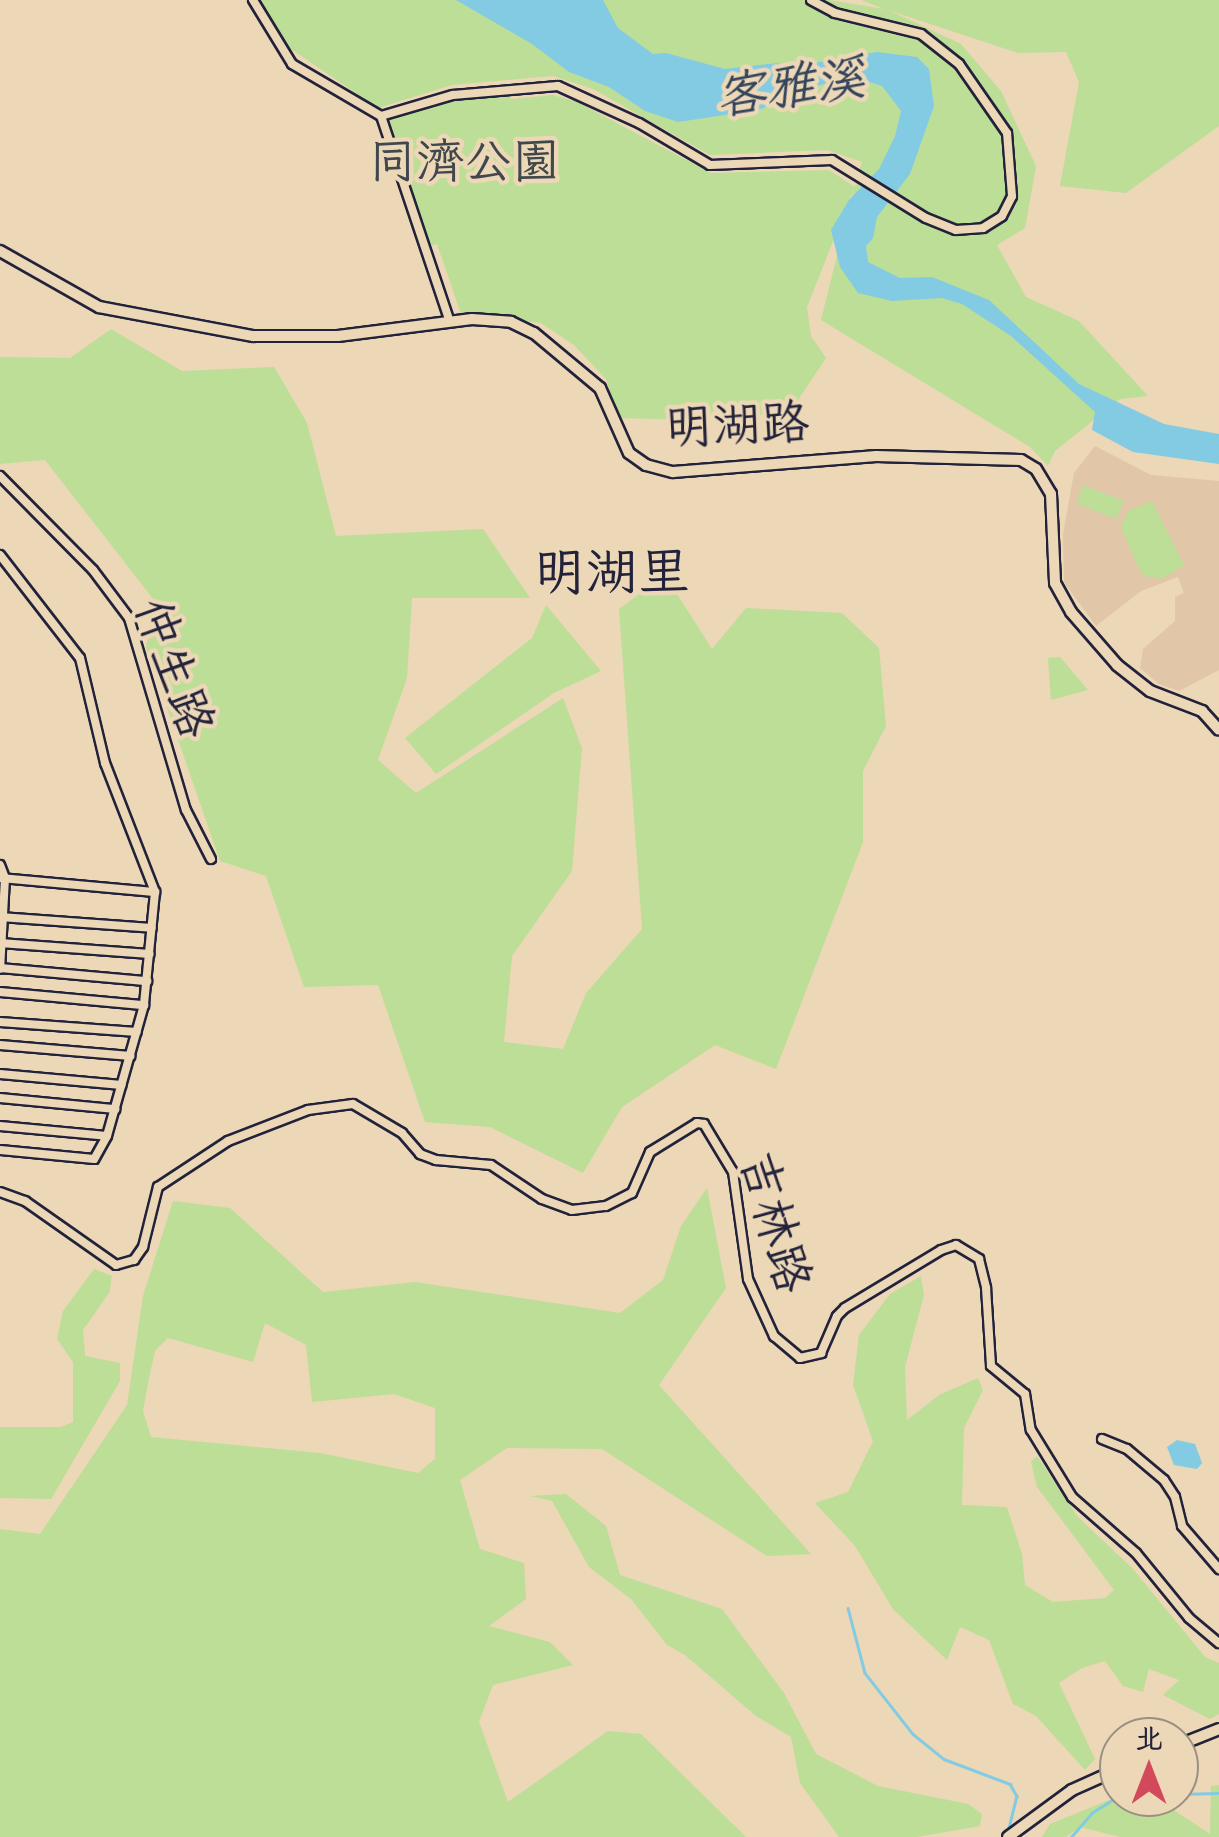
<!DOCTYPE html>
<meta charset="utf-8">
<style>
body{margin:0}
#map{position:relative;width:1219px;height:1837px;overflow:hidden;background:#ecd7b6;font-family:Caveat,"LXGW WenKai TC",sans-serif}
div>[style]{position:absolute}
[style*='--x']{left:calc(var(--x)*1px);top:calc(var(--y)*1px);width:calc(var(--w)*1px);rotate:calc(var(--a)*1deg)}
.built>*{inset:0;background:#e1c6a7}
.green>*{inset:0;background:#bcde97}
.water>*{inset:0;background:#82cbe3}
.stream>*{height:2.5px;margin:-1.25px;padding:0 1.25px;transform-origin:1.25px;border-radius:1.25px;background:#82cbe3}
.roads{filter:drop-shadow(2px 0 #22223b) drop-shadow(-2px 0 #22223b) drop-shadow(0 2px #22223b) drop-shadow(0 -2px #22223b)}
.street>*{height:8px;margin:-4px;padding:0 4px;transform-origin:4px;border-radius:4px;background:#ecd7b6}
.secondary>*{height:10px;margin:-5px;padding:0 5px;transform-origin:5px;border-radius:5px;background:#ecd7b6}
span{translate:-50% -50%;white-space:nowrap;text-align:center;line-height:1.15;-webkit-text-stroke:9px #ecd7b6;paint-order:stroke}
.park-label{font-size:48px;color:#41484d}
.street-label{font-size:48px;color:#22223b}
.water-label{font-size:50px;color:#35445d;font-style:italic}
.quarter-label{font-size:52px;color:#22223b}
.north{position:absolute;left:1099px;top:1717px;width:100px;height:100px;box-sizing:border-box;background:#ecd7b6;border:2px solid #9b8f85;border-radius:50%;rotate:0deg;font-size:28px;font-weight:700;line-height:40px;text-align:center;color:#22223b}
.north::after{content:'';display:block;margin:auto;width:35px;height:45px;background:#d1495b;clip-path:polygon(50% 0,100% 100%,50% 72%,0 100%)}
</style>
<div id="map">
<div class="built">
<i style="clip-path:polygon(1095px 446px,1151px 475px,1219px 481px,1219px 670px,1179px 691px,1159px 684px,1140px 668px,1143px 649px,1175px 621px,1175px 597px,1184px 593px,1178px 577px,1141px 591px,1096px 626px,1064px 582px,1063px 534px,1074px 473px)"></i>
</div>
<div class="green">
<i style="clip-path:polygon(260px 0,829px 0,884px 9px,861px 0,1219px 0,1219px 126px,1126px 193px,1060px 186px,1079px 82px,1066px 52px,1018px 53px,888px 10px,961px 44px,1001px 91px,1036px 166px,1025px 228px,997px 245px,1026px 297px,1079px 321px,1148px 396px,1120px 399px,1055px 451px,1048px 466px,1030px 447px,821px 320px,854px 188px,807px 307px,811px 336px,826px 358px,794px 406px,737px 421px,618px 418px,606px 379px,574px 345px,541px 323px,461px 314px,437px 244px,428px 246px,381px 116px,453px 95px,508px 91px,511px 99px,553px 95px,577px 102px,711px 173px,829px 170px,855px 187px,862px 162px,827px 150px,710px 155px,593px 89px,553px 76px,452px 85px,378px 108px,291px 49px,275px 34px)"></i>
<i style="clip-path:polygon(111px 329px,182px 371px,274px 367px,307px 423px,336px 536px,483px 529px,530px 598px,412px 598px,407px 678px,378px 760px,416px 793px,563px 698px,582px 748px,572px 871px,512px 956px,504px 1042px,563px 1049px,586px 993px,642px 929px,619px 609px,665px 575px,712px 649px,746px 608px,842px 613px,879px 648px,886px 726px,863px 771px,863px 842px,776px 1069px,715px 1045px,622px 1107px,583px 1173px,490px 1127px,425px 1122px,378px 985px,304px 987px,266px 876px,220px 861px,146px 647px,154px 600px,45px 460px,0 464px,0 357px,70px 358px)"></i>
<i style="clip-path:polygon(1083px 485px,1124px 501px,1116px 519px,1077px 504px)"></i>
<i style="clip-path:polygon(1152px 501px,1184px 565px,1162px 579px,1145px 576px,1139px 569px,1121px 527px,1128px 511px)"></i>
<i style="clip-path:polygon(546px 605px,601px 671px,554px 693px,436px 774px,405px 738px,532px 638px)"></i>
<i style="clip-path:polygon(1060px 657px,1088px 690px,1051px 700px,1048px 658px)"></i>
<i style="clip-path:polygon(evenodd,707px 1188px,726px 1288px,659px 1385px,811px 1554px,767px 1556px,602px 1449px,507px 1448px,460px 1480px,480px 1549px,524px 1563px,526px 1599px,489px 1626px,550px 1642px,573px 1665px,493px 1685px,479px 1722px,508px 1802px,608px 1731px,641px 1734px,746px 1837px,0 1837px,0 1529px,40px 1534px,127px 1405px,143px 1296px,173px 1201px,230px 1208px,323px 1292px,415px 1282px,620px 1313px,663px 1280px,681px 1226px,707px 1188px,265px 1323px,306px 1345px,312px 1402px,394px 1394px,435px 1408px,435px 1459px,418px 1473px,320px 1453px,151px 1437px,143px 1411px,149px 1378px,155px 1351px,168px 1338px,253px 1362px,265px 1323px)"></i>
<i style="clip-path:polygon(94px 1269px,112px 1276px,109px 1293px,83px 1330px,85px 1356px,120px 1363px,120px 1381px,51px 1499px,0 1498px,0 1427px,61px 1427px,73px 1422px,73px 1362px,57px 1339px,63px 1311px)"></i>
<i style="clip-path:polygon(921px 1276px,924px 1295px,905px 1367px,907px 1420px,939px 1395px,978px 1378px,983px 1390px,964px 1428px,962px 1505px,1007px 1507px,1022px 1554px,1025px 1585px,1053px 1602px,1105px 1598px,1114px 1590px,1037px 1487px,1031px 1462px,1037px 1456px,1078px 1517px,1133px 1569px,1205px 1657px,1219px 1663px,1219px 1714px,1210px 1719px,1163px 1695px,1179px 1680px,1149px 1669px,1143px 1692px,1123px 1686px,1105px 1661px,1082px 1668px,1059px 1683px,1095px 1759px,1085px 1770px,1036px 1716px,1013px 1704px,989px 1640px,960px 1627px,947px 1660px,893px 1609px,855px 1546px,815px 1503px,848px 1492px,873px 1441px,853px 1385px,859px 1335px,890px 1294px)"></i>
<i style="clip-path:polygon(566px 1494px,606px 1526px,620px 1575px,722px 1609px,784px 1693px,816px 1754px,878px 1786px,968px 1804px,982px 1814px,980px 1826px,917px 1837px,839px 1837px,800px 1783px,791px 1737px,756px 1716px,685px 1655px,667px 1645px,631px 1599px,589px 1567px,552px 1501px,530px 1496px)"></i>
<i style="clip-path:polygon(1219px 1785px,1219px 1837px,1120px 1837px,1080px 1827px,1066px 1837px,1042px 1837px,1050px 1824px,1119px 1796px,1154px 1797px,1210px 1834px,1211px 1786px)"></i>
</div>
<div class="water">
<i style="clip-path:polygon(456px 0,603px 0,618px 28px,653px 54px,666px 53px,725px 69px,778px 63px,796px 66px,877px 52px,917px 57px,929px 69px,934px 106px,910px 174px,877px 217px,873px 238px,866px 246px,868px 262px,900px 278px,932px 277px,989px 300px,1079px 384px,1164px 424px,1219px 434px,1219px 464px,1133px 452px,1092px 430px,1095px 412px,1011px 336px,962px 304px,942px 298px,892px 301px,858px 293px,840px 267px,831px 230px,849px 200px,879px 169px,895px 136px,901px 111px,882px 86px,860px 79px,824px 84px,788px 93px,778px 103px,758px 110px,678px 122px,645px 111px,609px 87px,569px 72px,532px 44px)"></i>
<i style="clip-path:polygon(1177px 1440px,1195px 1444px,1202px 1463px,1197px 1469px,1174px 1465px,1167px 1447px)"></i>
</div>
<div class="stream">
<i style="--x:848;--y:1608;--w:67;--a:75.3"></i>
<i style="--x:865;--y:1673;--w:78;--a:51.8"></i>
<i style="--x:913;--y:1734;--w:40;--a:39"></i>
<i style="--x:944;--y:1759;--w:71;--a:20.7"></i>
<i style="--x:1010;--y:1784;--w:14;--a:60"></i>
<i style="--x:1017;--y:1796;--w:33;--a:104"></i>
<i style="--x:1179;--y:1794;--w:40;--a:-1.4"></i>
<i style="--x:1071;--y:1837;--w:33;--a:-49"></i>
<i style="--x:1093;--y:1812;--w:31;--a:-32"></i>
</div>
<div class="roads">
<div class="street">
<i style="--x:253;--y:0;--w:75;--a:58.6"></i>
<i style="--x:292;--y:64;--w:103;--a:30.3"></i>
<i style="--x:381;--y:116;--w:217;--a:71.5"></i>
<i style="--x:381;--y:116;--w:75;--a:-16.3"></i>
<i style="--x:453;--y:95;--w:105;--a:-4.9"></i>
<i style="--x:558;--y:86;--w:89;--a:24.6"></i>
<i style="--x:639;--y:123;--w:82;--a:30.6"></i>
<i style="--x:710;--y:165;--w:122;--a:-2.3"></i>
<i style="--x:832;--y:160;--w:110;--a:31.7"></i>
<i style="--x:926;--y:218;--w:32;--a:22"></i>
<i style="--x:956;--y:230;--w:27;--a:-4"></i>
<i style="--x:983;--y:228;--w:22;--a:-32"></i>
<i style="--x:1002;--y:216;--w:22;--a:-63"></i>
<i style="--x:1012;--y:196;--w:63;--a:-94.5"></i>
<i style="--x:1007;--y:133;--w:84;--a:-124.8"></i>
<i style="--x:959;--y:64;--w:48;--a:-141.7"></i>
<i style="--x:921;--y:34;--w:89;--a:-166.3"></i>
<i style="--x:835;--y:13;--w:27;--a:-152"></i>
<i style="--x:0;--y:476;--w:132;--a:45.3"></i>
<i style="--x:93;--y:570;--w:60;--a:53.1"></i>
<i style="--x:129;--y:618;--w:200;--a:73.5"></i>
<i style="--x:186;--y:810;--w:55;--a:63"></i>
<i style="--x:0;--y:555;--w:130;--a:52.2"></i>
<i style="--x:80;--y:658;--w:108;--a:76.6"></i>
<i style="--x:105;--y:763;--w:138;--a:68.8"></i>
<i style="--x:0;--y:865;--w:14;--a:69"></i>
<i style="--x:5;--y:878;--w:91;--a:93.1"></i>
<i style="--x:0;--y:878;--w:156;--a:5.2"></i>
<i style="--x:155;--y:892;--w:114;--a:95.6"></i>
<i style="--x:144;--y:1005;--w:136;--a:105.8"></i>
<i style="--x:107;--y:1136;--w:26;--a:119"></i>
<i style="--x:94;--y:1159;--w:94;--a:-174.5"></i>
<i style="--x:0;--y:917;--w:152;--a:4.1"></i>
<i style="--x:0;--y:943;--w:150;--a:4.2"></i>
<i style="--x:0;--y:968;--w:148;--a:5.1"></i>
<i style="--x:0;--y:992;--w:145;--a:5.2"></i>
<i style="--x:0;--y:1022;--w:137;--a:4.2"></i>
<i style="--x:0;--y:1045;--w:131;--a:4.8"></i>
<i style="--x:0;--y:1074;--w:122;--a:5.2"></i>
<i style="--x:0;--y:1098;--w:116;--a:5.5"></i>
<i style="--x:0;--y:1126;--w:107;--a:5.3"></i>
<i style="--x:0;--y:1192;--w:27;--a:20"></i>
<i style="--x:25;--y:1201;--w:111;--a:35.1"></i>
<i style="--x:116;--y:1265;--w:19;--a:-16"></i>
<i style="--x:134;--y:1260;--w:16;--a:-55"></i>
<i style="--x:143;--y:1247;--w:62;--a:-76"></i>
<i style="--x:158;--y:1187;--w:84;--a:-33.3"></i>
<i style="--x:228;--y:1141;--w:86;--a:-21.2"></i>
<i style="--x:308;--y:1110;--w:45;--a:-7.6"></i>
<i style="--x:353;--y:1104;--w:57;--a:30.6"></i>
<i style="--x:402;--y:1133;--w:28;--a:49"></i>
<i style="--x:420;--y:1154;--w:17;--a:21"></i>
<i style="--x:436;--y:1160;--w:55;--a:5.2"></i>
<i style="--x:491;--y:1165;--w:61;--a:33.7"></i>
<i style="--x:542;--y:1199;--w:32;--a:20"></i>
<i style="--x:572;--y:1210;--w:34;--a:-7"></i>
<i style="--x:606;--y:1206;--w:29;--a:-27"></i>
<i style="--x:632;--y:1193;--w:45;--a:-66.3"></i>
<i style="--x:650;--y:1152;--w:55;--a:-31.7"></i>
<i style="--x:697;--y:1123;--w:7;--a:8"></i>
<i style="--x:704;--y:1124;--w:56;--a:58.9"></i>
<i style="--x:733;--y:1172;--w:108;--a:82"></i>
<i style="--x:748;--y:1279;--w:63;--a:65.5"></i>
<i style="--x:774;--y:1336;--w:34;--a:40"></i>
<i style="--x:800;--y:1358;--w:22;--a:-13"></i>
<i style="--x:821;--y:1353;--w:40;--a:-66.6"></i>
<i style="--x:837;--y:1316;--w:11;--a:-45"></i>
<i style="--x:845;--y:1308;--w:112;--a:-31.1"></i>
<i style="--x:941;--y:1250;--w:16;--a:-18"></i>
<i style="--x:956;--y:1245;--w:27;--a:31"></i>
<i style="--x:979;--y:1259;--w:30;--a:76"></i>
<i style="--x:986;--y:1288;--w:78;--a:86.3"></i>
<i style="--x:991;--y:1366;--w:44;--a:39.5"></i>
<i style="--x:1025;--y:1394;--w:36;--a:81"></i>
<i style="--x:1031;--y:1430;--w:79;--a:58.5"></i>
<i style="--x:1072;--y:1497;--w:85;--a:41.2"></i>
<i style="--x:1136;--y:1553;--w:84;--a:50.8"></i>
<i style="--x:1189;--y:1618;--w:39;--a:40"></i>
<i style="--x:1102;--y:1439;--w:27;--a:22"></i>
<i style="--x:1127;--y:1449;--w:48;--a:40"></i>
<i style="--x:1164;--y:1480;--w:20;--a:57"></i>
<i style="--x:1175;--y:1497;--w:30;--a:76"></i>
<i style="--x:1182;--y:1526;--w:57;--a:49.3"></i>
</div>
<div class="secondary">
<i style="--x:0;--y:251;--w:114;--a:29.5"></i>
<i style="--x:99;--y:307;--w:157;--a:10.7"></i>
<i style="--x:253;--y:336;--w:85;--a:0"></i>
<i style="--x:338;--y:336;--w:135;--a:-7.2"></i>
<i style="--x:472;--y:319;--w:39;--a:4"></i>
<i style="--x:511;--y:322;--w:25;--a:26"></i>
<i style="--x:534;--y:333;--w:86;--a:39.8"></i>
<i style="--x:600;--y:388;--w:71;--a:66"></i>
<i style="--x:629;--y:453;--w:21;--a:35"></i>
<i style="--x:646;--y:465;--w:28;--a:15"></i>
<i style="--x:673;--y:472;--w:204;--a:-4.5"></i>
<i style="--x:876;--y:456;--w:145;--a:1.6"></i>
<i style="--x:1021;--y:460;--w:17;--a:31"></i>
<i style="--x:1036;--y:469;--w:29;--a:59"></i>
<i style="--x:1051;--y:494;--w:89;--a:87.4"></i>
<i style="--x:1055;--y:583;--w:33;--a:61"></i>
<i style="--x:1071;--y:612;--w:70;--a:49"></i>
<i style="--x:1117;--y:665;--w:42;--a:38.2"></i>
<i style="--x:1150;--y:691;--w:56;--a:21"></i>
<i style="--x:1202;--y:711;--w:25;--a:48"></i>
<i style="--x:1179;--y:1745;--w:43;--a:-21.8"></i>
<i style="--x:1008;--y:1837;--w:79;--a:-36.3"></i>
<i style="--x:1072;--y:1790;--w:51;--a:-24.1"></i>
</div>
</div>
<div class="park-label">
<span style="left:464px;top:162px">同濟公園</span>
</div>
<div class="street-label">
<span style="left:737px;top:425px;rotate:-2deg">明湖路</span>
<span style="left:174px;top:668px;rotate:70deg">仲生路</span>
<span style="left:775px;top:1222px;rotate:74deg">吉林路</span>
</div>
<div class="water-label">
<span style="left:790px;top:87px;rotate:-8deg">客雅溪</span>
</div>
<div class="quarter-label">
<span style="left:612px;top:573px">明湖里</span>
</div>
<div class="north">北</div>
</div>
